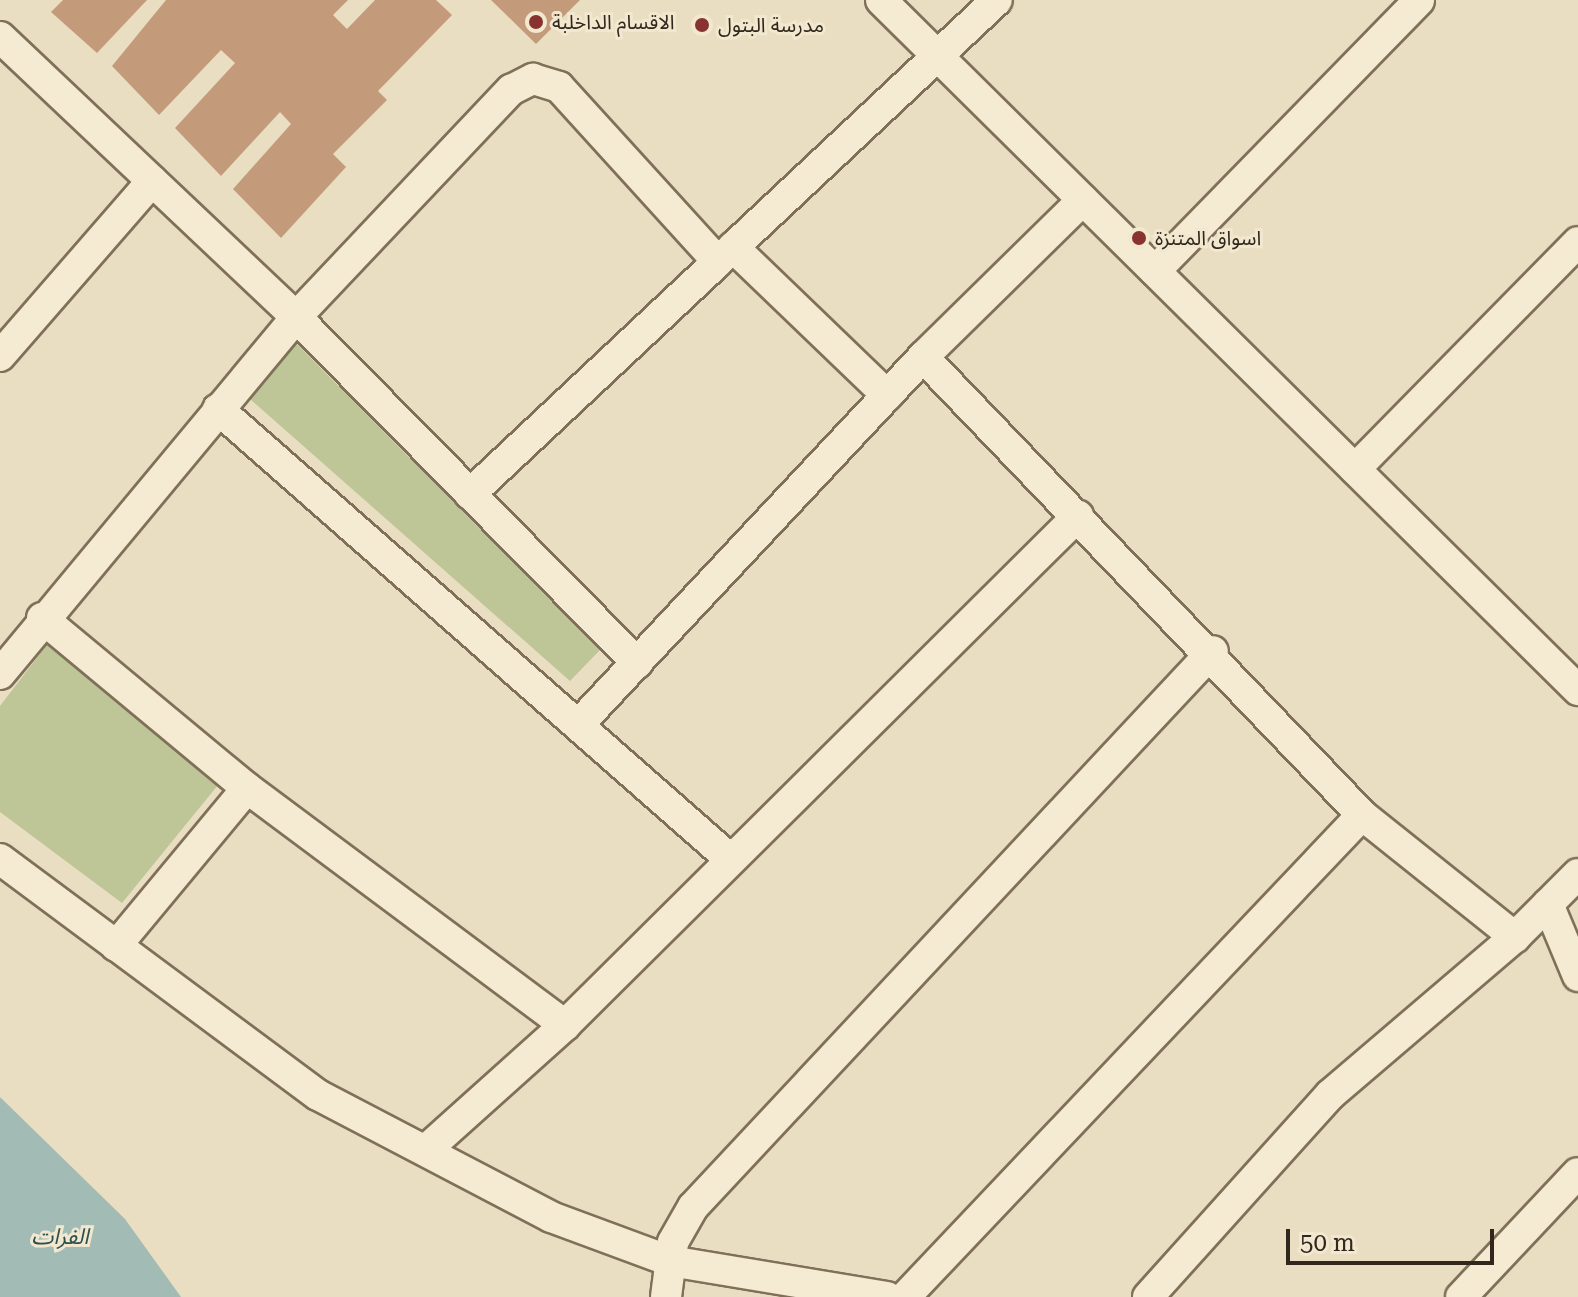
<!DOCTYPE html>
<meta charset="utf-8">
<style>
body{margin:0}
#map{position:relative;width:1578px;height:1297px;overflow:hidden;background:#e9dec1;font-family:"Roboto Serif","Noto Sans Arabic",serif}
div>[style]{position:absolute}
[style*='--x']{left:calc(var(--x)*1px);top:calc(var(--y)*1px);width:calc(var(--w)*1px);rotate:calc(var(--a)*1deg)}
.green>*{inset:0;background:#bec596}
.water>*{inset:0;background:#a3bbb5}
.building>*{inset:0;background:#c39b7a}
.roads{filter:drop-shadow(2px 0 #80705a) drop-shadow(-2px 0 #80705a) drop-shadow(0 2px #80705a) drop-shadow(0 -2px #80705a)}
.minor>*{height:30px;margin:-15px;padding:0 15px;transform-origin:15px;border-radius:15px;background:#f5ebd3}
.dots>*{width:22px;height:22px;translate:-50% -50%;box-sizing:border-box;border:4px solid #f1e8cf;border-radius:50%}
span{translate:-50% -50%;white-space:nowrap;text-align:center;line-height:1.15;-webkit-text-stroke:6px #f1e8cf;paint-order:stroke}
.poi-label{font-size:20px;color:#31271d}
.left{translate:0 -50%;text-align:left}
.water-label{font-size:22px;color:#2e504e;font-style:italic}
.scale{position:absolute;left:1286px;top:1229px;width:208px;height:36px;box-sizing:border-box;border:4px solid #31271d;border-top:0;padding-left:10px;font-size:24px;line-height:28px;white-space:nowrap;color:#31271d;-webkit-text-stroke:6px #f1e8cf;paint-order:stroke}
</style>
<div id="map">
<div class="green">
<i style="clip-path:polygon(296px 343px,600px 650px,570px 681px,250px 399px)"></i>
<i style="clip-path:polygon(49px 642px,218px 785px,122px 903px,0 812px,0 706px)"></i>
</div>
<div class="water">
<i style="clip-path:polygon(0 1097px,125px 1219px,181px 1297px,0 1297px)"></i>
</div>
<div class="building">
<i style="clip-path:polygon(63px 0,147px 0,97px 53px,51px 12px)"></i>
<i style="clip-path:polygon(166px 0,348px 0,333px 15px,347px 29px,375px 0,436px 0,452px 15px,378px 91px,387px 100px,333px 154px,346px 167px,281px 238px,233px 189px,291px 124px,280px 112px,221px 176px,175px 128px,235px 63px,221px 50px,159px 115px,112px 66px)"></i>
<i style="clip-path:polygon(491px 0,580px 0,536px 44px)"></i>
</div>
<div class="roads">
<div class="minor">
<i style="--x:881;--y:0;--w:981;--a:44.71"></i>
<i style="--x:0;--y:37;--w:407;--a:43.4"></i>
<i style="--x:296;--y:317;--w:486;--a:45.4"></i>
<i style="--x:733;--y:247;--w:214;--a:43.9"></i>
<i style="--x:1155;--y:271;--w:378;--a:-45.7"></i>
<i style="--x:0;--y:356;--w:232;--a:-49"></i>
<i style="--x:923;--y:357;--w:634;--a:46.21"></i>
<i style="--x:1362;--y:815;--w:196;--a:38.6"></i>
<i style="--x:218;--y:409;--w:682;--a:41.31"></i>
<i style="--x:1355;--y:469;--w:318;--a:-45.5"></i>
<i style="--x:470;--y:494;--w:722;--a:-43.15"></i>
<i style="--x:42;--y:618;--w:266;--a:39.7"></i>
<i style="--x:247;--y:788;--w:397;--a:36.7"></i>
<i style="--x:0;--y:674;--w:464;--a:-50.3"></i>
<i style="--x:296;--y:317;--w:313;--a:-46.6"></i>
<i style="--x:511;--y:90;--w:25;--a:-27"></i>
<i style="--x:533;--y:79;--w:27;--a:17"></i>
<i style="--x:559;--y:87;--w:236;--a:47.7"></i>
<i style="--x:579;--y:724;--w:503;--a:-46.85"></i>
<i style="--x:923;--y:357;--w:224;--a:-44.5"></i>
<i style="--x:0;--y:859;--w:396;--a:36.6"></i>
<i style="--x:318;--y:1095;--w:263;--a:27.6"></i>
<i style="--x:551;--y:1217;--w:127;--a:20.3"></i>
<i style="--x:670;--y:1261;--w:220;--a:9.4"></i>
<i style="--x:1548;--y:904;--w:78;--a:67.4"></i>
<i style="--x:116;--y:946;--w:205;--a:-50.3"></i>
<i style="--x:427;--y:1149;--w:186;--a:-41.9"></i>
<i style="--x:565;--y:1025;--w:723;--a:-44.78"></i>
<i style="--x:666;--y:1297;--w:55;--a:-82.7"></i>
<i style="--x:673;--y:1242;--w:40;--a:-60.3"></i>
<i style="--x:693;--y:1207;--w:761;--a:-46.92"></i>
<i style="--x:905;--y:1297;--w:664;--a:-46.53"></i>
<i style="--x:1148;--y:1297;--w:273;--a:-48"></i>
<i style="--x:1331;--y:1094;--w:242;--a:-40.5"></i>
<i style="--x:1515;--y:937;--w:89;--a:-45"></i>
<i style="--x:1461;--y:1297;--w:170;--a:-46.7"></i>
</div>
</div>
<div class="dots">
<i style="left:536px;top:22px;background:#893330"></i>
<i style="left:702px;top:25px;background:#893330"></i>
<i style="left:1139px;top:238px;background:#893330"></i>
</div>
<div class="poi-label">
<span class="left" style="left:552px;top:22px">الاقسام الداخلبة</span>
<span class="left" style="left:718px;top:25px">مدرسة البتول</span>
<span class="left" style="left:1155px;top:238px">اسواق المتنزة</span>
</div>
<div class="water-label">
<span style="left:60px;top:1237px">الفرات</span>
</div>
<div class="scale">50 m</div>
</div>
